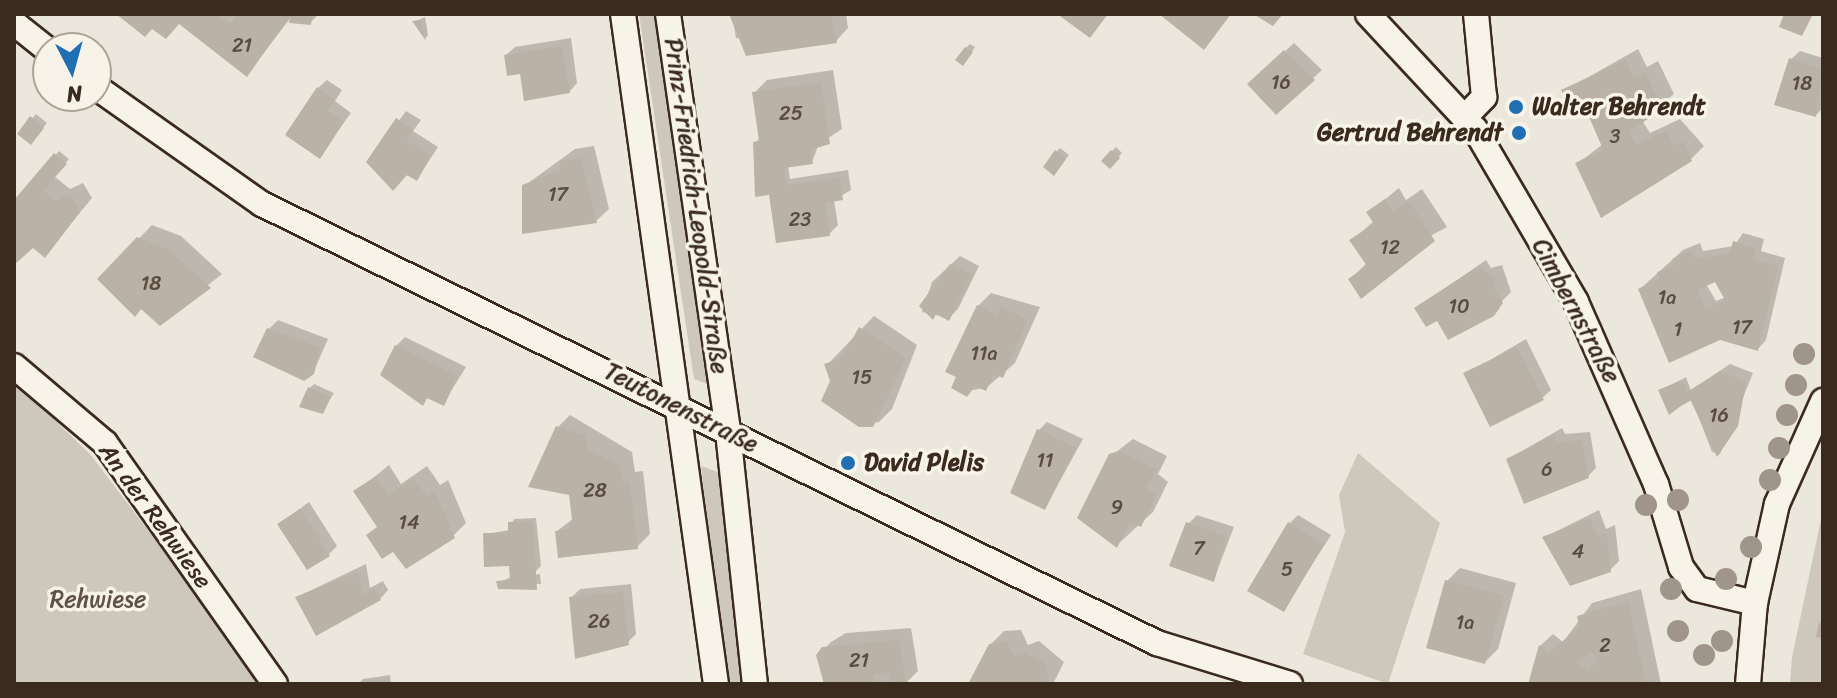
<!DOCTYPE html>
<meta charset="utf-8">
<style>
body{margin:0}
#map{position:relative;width:1837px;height:698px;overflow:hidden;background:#ece7dc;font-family:Sriracha,sans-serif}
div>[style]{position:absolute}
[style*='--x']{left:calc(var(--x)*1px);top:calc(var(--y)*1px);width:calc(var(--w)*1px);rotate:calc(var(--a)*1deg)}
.green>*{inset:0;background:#cec8bc}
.shadow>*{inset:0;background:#0003}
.building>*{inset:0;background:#bab2a7}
.roads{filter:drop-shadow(2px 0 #3b2a1e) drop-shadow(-2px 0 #3b2a1e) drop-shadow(0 2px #3b2a1e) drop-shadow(0 -2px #3b2a1e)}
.minor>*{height:24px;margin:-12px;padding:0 12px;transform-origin:12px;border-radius:12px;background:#f7f3e8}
.trees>*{width:22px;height:22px;margin:-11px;border-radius:50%;background:#9f958a}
.dots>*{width:22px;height:22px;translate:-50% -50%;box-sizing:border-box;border:4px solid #f7f3e8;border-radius:50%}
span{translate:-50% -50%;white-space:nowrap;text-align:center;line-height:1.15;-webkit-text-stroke:7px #f7f3e8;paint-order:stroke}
.number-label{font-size:20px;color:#5b4c40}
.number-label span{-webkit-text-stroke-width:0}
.poi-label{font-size:24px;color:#3b2a1e;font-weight:700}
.left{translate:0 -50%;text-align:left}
.right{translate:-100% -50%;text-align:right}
.street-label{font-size:24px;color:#3b2a1e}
.park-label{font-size:24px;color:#605246}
.frame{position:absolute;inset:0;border:16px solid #3b2a1e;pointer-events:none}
.north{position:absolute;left:32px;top:32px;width:80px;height:80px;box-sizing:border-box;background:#f7f3e8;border:2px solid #aca397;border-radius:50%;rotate:174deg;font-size:22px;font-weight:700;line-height:32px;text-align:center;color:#3b2a1e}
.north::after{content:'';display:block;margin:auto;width:28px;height:36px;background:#1f6fb2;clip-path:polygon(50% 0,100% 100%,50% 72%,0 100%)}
</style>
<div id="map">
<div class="green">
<i style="clip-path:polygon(639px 14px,655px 14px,710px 385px,694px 379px)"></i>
<i style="clip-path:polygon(14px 381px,90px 454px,265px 684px,14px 684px)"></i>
<i style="clip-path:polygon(1358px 453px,1440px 523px,1388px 684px,1303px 654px,1345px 532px,1339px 495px)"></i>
<i style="clip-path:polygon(701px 466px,718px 472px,744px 684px,728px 684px)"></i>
<i style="clip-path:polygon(1823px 510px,1823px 684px,1790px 684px,1792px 657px)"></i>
</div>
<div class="shadow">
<i style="clip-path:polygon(119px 14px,236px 14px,224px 29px,241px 14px,319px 14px,310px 23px,292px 16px,247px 75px,179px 21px,152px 27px)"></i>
<i style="clip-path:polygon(732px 14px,846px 14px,848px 28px,836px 41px,736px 38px)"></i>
<i style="clip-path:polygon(425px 17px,428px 35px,426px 38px,414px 22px)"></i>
<i style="clip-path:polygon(571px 38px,577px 83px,569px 92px,506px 55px,515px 47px)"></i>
<i style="clip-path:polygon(1294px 43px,1322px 70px,1276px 112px,1250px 84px)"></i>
<i style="clip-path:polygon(970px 44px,975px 47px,967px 59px,966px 48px)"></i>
<i style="clip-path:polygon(1638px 49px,1647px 67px,1658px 61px,1674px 94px,1642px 120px,1650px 133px,1680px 119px,1704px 146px,1691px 159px,1577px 164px,1603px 144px,1586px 105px,1564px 91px)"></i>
<i style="clip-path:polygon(1800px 51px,1823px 58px,1823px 108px,1816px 115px,1791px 59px)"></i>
<i style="clip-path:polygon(833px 70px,842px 129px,819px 144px,812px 162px,788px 166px,790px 179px,848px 170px,851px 190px,834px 200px,838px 225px,829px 234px,778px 242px,780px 186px,757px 195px,755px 143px,761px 137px,754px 93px,767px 80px)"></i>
<i style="clip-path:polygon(327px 80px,342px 90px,335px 101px,351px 113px,319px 156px,318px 88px)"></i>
<i style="clip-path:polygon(406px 111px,421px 120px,413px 131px,438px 147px,417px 179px,369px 162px)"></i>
<i style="clip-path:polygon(36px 114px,47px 123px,34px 139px,19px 133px)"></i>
<i style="clip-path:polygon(594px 146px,609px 209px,596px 221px,524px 186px,575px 149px)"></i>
<i style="clip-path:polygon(1116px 147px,1122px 153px,1110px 167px,1103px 161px)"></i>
<i style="clip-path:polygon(1060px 148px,1069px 155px,1058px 169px,1056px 152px)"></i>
<i style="clip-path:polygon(59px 151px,69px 159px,54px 176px,70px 189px,83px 183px,92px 198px,45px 255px,32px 246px,14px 260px,14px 203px)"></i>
<i style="clip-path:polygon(1399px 188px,1406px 200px,1422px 189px,1447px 227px,1350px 279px,1367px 263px,1352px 240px,1374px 221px,1369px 212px)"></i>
<i style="clip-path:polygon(152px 225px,181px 236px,222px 274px,160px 323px,100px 279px)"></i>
<i style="clip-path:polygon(evenodd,1743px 233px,1764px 239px,1761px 251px,1785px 258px,1766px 340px,1758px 349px,1640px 289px,1683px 250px,1700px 243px,1703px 251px,1734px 246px,1743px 233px,1716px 279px,1726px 297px,1716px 301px,1706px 284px,1716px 279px)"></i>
<i style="clip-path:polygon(960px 256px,979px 266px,958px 309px,949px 318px,922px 312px,932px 282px)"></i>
<i style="clip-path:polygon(1486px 260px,1491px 268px,1502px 265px,1511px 292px,1502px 301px,1438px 318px,1417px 308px)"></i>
<i style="clip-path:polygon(991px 293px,1040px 307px,1015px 363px,986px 388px,959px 392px,954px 388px,978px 306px)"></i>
<i style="clip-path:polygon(874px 316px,917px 345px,892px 409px,879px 422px,859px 425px,827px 365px)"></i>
<i style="clip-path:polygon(278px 320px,328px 339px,313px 373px,269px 329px)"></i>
<i style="clip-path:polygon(405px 337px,466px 367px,443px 404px,429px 397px,422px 403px,396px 346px)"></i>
<i style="clip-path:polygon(1526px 339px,1551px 390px,1542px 398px,1466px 374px)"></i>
<i style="clip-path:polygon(1730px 364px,1753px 373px,1720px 454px,1712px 452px,1692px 400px,1670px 412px,1660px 391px,1686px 377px,1691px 391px)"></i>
<i style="clip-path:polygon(314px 384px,334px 393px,322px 412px,310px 388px)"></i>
<i style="clip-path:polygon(570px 415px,632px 452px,635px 472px,643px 471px,650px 534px,637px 547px,557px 531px,574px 518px,557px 428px)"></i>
<i style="clip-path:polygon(1047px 422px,1083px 439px,1045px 508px,1039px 430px)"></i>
<i style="clip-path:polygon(1562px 428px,1565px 434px,1590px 432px,1596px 468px,1587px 477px,1508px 459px)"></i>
<i style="clip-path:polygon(1133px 439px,1167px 456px,1158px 474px,1168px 482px,1153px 512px,1117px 545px,1111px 456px)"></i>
<i style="clip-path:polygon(389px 465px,401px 484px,427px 466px,440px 485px,448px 480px,466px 523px,453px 536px,393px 549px,356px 492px)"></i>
<i style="clip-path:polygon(309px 502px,337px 546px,329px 554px,279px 524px)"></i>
<i style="clip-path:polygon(1599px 510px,1606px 529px,1615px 525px,1619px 561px,1610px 570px,1545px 537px)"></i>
<i style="clip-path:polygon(1197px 515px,1234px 527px,1214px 579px,1188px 524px)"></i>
<i style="clip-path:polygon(1298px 515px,1331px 535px,1283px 610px,1289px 524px)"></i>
<i style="clip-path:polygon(536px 518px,541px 566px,532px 575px,540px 574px,541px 584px,499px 582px,512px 577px,511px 562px,485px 534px,510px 530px,514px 519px)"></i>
<i style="clip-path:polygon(366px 564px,370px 588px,383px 581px,388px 590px,380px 599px,297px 597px)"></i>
<i style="clip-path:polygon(1460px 568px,1516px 583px,1498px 649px,1485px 662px,1447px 581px)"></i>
<i style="clip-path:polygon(631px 584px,636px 634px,627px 643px,571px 598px,580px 589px)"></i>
<i style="clip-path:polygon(1641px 589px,1661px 684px,1530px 684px,1540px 646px,1553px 634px,1563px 642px,1592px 603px)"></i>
<i style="clip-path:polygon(911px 628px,918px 671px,905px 684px,824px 684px,818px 656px,831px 642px,846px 633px)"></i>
<i style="clip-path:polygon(1021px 630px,1028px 645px,1039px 641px,1064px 662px,1053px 684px,971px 684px,990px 645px,1004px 631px)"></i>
<i style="clip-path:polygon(390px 675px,391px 684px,358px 684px,363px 679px)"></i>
</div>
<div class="building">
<i style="clip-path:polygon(116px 14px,217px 14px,229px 23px,236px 14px,312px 14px,311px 25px,289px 23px,290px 16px,247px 77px,179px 24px,166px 39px,152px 29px,145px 37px)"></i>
<i style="clip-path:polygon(729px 14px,831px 14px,837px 43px,746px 56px)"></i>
<i style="clip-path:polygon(1057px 14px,1108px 14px,1090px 38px)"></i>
<i style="clip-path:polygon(1159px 14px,1231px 14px,1204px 50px)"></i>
<i style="clip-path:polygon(1253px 14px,1283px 14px,1273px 26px)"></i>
<i style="clip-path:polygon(1784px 14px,1813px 14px,1802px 36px,1779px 27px)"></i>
<i style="clip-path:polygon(421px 20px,426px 41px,412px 21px)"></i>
<i style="clip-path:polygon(562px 46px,570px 93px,524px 101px,520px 74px,507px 76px,504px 55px)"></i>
<i style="clip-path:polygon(965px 47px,973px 52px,963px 66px,955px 60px)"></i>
<i style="clip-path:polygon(1284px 50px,1315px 80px,1276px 115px,1247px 84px)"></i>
<i style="clip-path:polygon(1789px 58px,1823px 69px,1816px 117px,1774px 105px)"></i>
<i style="clip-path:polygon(1625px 60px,1634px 78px,1645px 72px,1662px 109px,1629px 132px,1636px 145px,1666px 130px,1674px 146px,1684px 141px,1692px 161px,1601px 218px,1575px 163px,1603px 149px,1585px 108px,1573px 114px,1561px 90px)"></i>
<i style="clip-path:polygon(821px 82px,830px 144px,810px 150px,813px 164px,784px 168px,787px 185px,840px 178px,843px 200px,825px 203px,830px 236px,776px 243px,769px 195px,755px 197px,753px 142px,759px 141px,752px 92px)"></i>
<i style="clip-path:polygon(317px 87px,335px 100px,328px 111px,344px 122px,320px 159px,285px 135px)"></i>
<i style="clip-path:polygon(30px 116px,44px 128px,31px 145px,17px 134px)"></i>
<i style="clip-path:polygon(396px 118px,413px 130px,406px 140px,431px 156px,417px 181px,407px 175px,393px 191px,366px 162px)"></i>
<i style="clip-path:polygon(1055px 150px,1066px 159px,1054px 176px,1043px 167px)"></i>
<i style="clip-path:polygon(1111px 150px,1120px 158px,1110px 169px,1101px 161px)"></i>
<i style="clip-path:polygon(54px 153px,67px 164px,43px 190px,56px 201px,70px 194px,80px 212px,45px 258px,33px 248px,14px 265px,14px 200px)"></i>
<i style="clip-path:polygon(581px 158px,597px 223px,522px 234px,522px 185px,561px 170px,560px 161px)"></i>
<i style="clip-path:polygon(1385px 199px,1393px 211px,1409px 201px,1435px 241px,1361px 299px,1348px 279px,1367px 266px,1349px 240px,1374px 224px,1366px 212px)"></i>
<i style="clip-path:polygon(137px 237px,168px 249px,211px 288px,160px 326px,141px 309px,135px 317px,97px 279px)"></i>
<i style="clip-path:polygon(evenodd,1733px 241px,1756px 248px,1753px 259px,1778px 266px,1758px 351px,1720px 340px,1669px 363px,1638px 289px,1660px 278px,1657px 272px,1675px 265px,1672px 259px,1691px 250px,1695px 259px,1730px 253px,1733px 241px,1715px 282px,1725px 300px,1706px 309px,1697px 290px,1715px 282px)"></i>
<i style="clip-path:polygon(950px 264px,972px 275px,949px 321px,936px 314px,933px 320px,919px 306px)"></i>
<i style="clip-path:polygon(1477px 267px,1497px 278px,1493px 286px,1503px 303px,1494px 316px,1448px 340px,1437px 321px,1426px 327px,1414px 308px)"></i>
<i style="clip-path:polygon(977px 305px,997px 315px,1001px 306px,1028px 320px,1003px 378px,994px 374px,986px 391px,975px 386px,967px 397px,951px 388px,956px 377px,945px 372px)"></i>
<i style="clip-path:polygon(859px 327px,906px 358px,873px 427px,859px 427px,821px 401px,830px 381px,824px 364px,842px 358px)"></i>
<i style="clip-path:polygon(267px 328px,320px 347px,314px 374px,304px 381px,253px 357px)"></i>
<i style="clip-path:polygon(395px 345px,458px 376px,444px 406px,427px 398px,423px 406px,380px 375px)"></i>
<i style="clip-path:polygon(1517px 347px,1544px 400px,1490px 427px,1463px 373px)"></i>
<i style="clip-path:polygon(1720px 371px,1746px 382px,1738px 426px,1717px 457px,1690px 399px,1669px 415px,1658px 390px,1682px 380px,1687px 392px)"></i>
<i style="clip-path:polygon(308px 387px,331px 397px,323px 414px,299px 407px)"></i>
<i style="clip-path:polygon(556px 426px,585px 435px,588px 450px,620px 465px,623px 484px,630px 483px,638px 549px,558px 558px,555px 531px,568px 529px,572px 520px,569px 495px,528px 487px)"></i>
<i style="clip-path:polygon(1037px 429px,1076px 448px,1045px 510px,1010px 493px)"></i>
<i style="clip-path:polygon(1554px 435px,1556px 442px,1582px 440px,1589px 478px,1524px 504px,1506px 459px)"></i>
<i style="clip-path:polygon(1119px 451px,1156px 469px,1147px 487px,1156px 496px,1141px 527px,1130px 522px,1117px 548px,1077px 518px,1109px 454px)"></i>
<i style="clip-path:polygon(376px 476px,388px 495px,414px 478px,427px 497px,435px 491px,455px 538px,406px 569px,393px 552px,382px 559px,366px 535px,377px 527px,353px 491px)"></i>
<i style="clip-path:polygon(300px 509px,330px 556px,307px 570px,277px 524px)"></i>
<i style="clip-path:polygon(1590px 518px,1597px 536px,1607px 533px,1611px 572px,1570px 586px,1542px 537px)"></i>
<i style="clip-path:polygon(533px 521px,537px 590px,498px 589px,496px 581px,510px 580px,509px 566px,484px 567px,483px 533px,508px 533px,508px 522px)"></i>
<i style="clip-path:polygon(1186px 522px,1227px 536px,1214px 582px,1169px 566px)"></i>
<i style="clip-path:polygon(1288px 522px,1324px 544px,1284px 612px,1247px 591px)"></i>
<i style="clip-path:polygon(358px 572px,362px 595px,374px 588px,381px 600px,316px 636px,295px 597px)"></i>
<i style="clip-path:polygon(1445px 580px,1504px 596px,1485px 664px,1426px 648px)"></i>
<i style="clip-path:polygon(623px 592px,629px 645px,575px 659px,569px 597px)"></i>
<i style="clip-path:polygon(evenodd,1628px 601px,1646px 684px,1528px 684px,1539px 645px,1549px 654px,1579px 626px,1577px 616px,1628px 601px,1590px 651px,1598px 661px,1587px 671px,1578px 662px,1590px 651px)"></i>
<i style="clip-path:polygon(1819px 623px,1823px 624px,1823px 638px,1816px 637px)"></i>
<i style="clip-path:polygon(899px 640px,906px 684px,891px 684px,889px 672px,873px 675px,875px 684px,824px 684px,816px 655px,822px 647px)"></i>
<i style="clip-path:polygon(1006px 641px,1015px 657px,1025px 653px,1047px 664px,1048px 684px,968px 684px,989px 644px)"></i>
</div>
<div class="roads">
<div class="minor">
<i style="--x:623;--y:14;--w:676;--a:82.1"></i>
<i style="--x:668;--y:14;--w:422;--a:81.8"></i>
<i style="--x:728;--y:432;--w:253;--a:83.9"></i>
<i style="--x:1368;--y:14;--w:157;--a:47.1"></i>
<i style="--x:1475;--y:129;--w:200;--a:59.7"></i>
<i style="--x:1576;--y:302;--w:199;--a:66.3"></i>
<i style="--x:1656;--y:484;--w:87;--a:73.2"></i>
<i style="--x:1681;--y:567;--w:27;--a:54"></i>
<i style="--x:1697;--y:589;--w:60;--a:13.6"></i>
<i style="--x:14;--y:23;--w:43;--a:38.5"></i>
<i style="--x:96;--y:87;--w:203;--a:35.2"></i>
<i style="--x:262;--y:204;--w:997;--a:26.13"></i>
<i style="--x:1157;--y:643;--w:139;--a:17.1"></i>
<i style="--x:1465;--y:117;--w:28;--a:-46"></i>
<i style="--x:1484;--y:97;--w:83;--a:-95.5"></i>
<i style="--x:14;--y:366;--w:119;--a:40.2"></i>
<i style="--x:105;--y:443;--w:295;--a:54.8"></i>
<i style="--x:1748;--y:684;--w:81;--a:-85.1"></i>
<i style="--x:1755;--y:603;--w:101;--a:-77.5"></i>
<i style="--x:1777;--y:504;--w:113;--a:-65.9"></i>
</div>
</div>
<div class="trees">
<i style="left:1804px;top:354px"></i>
<i style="left:1796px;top:385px"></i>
<i style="left:1787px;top:415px"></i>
<i style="left:1779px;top:448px"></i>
<i style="left:1770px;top:480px"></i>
<i style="left:1678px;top:500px"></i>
<i style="left:1646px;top:505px"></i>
<i style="left:1751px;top:547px"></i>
<i style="left:1726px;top:579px"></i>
<i style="left:1671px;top:589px"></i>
<i style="left:1678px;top:631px"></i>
<i style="left:1722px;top:641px"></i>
<i style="left:1704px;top:655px"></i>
</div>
<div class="dots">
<i style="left:1516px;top:107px;background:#1f6fb2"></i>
<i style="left:1519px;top:133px;background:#1f6fb2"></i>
<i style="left:848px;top:463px;background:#1f6fb2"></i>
</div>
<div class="number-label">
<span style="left:242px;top:45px">21</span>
<span style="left:1281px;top:82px">16</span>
<span style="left:1802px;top:83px">18</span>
<span style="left:791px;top:113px">25</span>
<span style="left:1615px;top:136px">3</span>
<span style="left:558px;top:194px">17</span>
<span style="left:800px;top:219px">23</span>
<span style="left:1390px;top:247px">12</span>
<span style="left:151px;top:283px">18</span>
<span style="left:1667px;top:297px">1a</span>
<span style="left:1459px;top:306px">10</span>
<span style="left:1742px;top:327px">17</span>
<span style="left:1678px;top:329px">1</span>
<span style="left:984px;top:353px">11a</span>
<span style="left:862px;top:377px">15</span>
<span style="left:1719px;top:415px">16</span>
<span style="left:1045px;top:460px">11</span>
<span style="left:1547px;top:469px">6</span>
<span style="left:595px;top:490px">28</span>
<span style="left:1117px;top:507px">9</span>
<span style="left:409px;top:522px">14</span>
<span style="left:1199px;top:548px">7</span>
<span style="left:1578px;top:551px">4</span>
<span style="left:1287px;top:569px">5</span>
<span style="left:599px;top:621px">26</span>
<span style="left:1465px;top:622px">1a</span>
<span style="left:1605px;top:645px">2</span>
<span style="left:859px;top:660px">21</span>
</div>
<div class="poi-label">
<span class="left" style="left:1532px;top:107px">Walter Behrendt</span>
<span class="right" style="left:1503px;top:133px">Gertrud Behrendt</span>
<span class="left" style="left:864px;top:463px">David Plelis</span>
</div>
<div class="street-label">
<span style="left:696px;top:206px;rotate:82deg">Prinz-Friedrich-Leopold-Straße</span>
<span style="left:1576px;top:311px;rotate:62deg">Cimbernstraße</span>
<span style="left:681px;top:408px;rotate:27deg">Teutonenstraße</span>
<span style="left:155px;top:516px;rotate:54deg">An der Rehwiese</span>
</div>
<div class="park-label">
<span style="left:98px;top:600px">Rehwiese</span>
</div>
<div class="frame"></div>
<div class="north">N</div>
</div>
